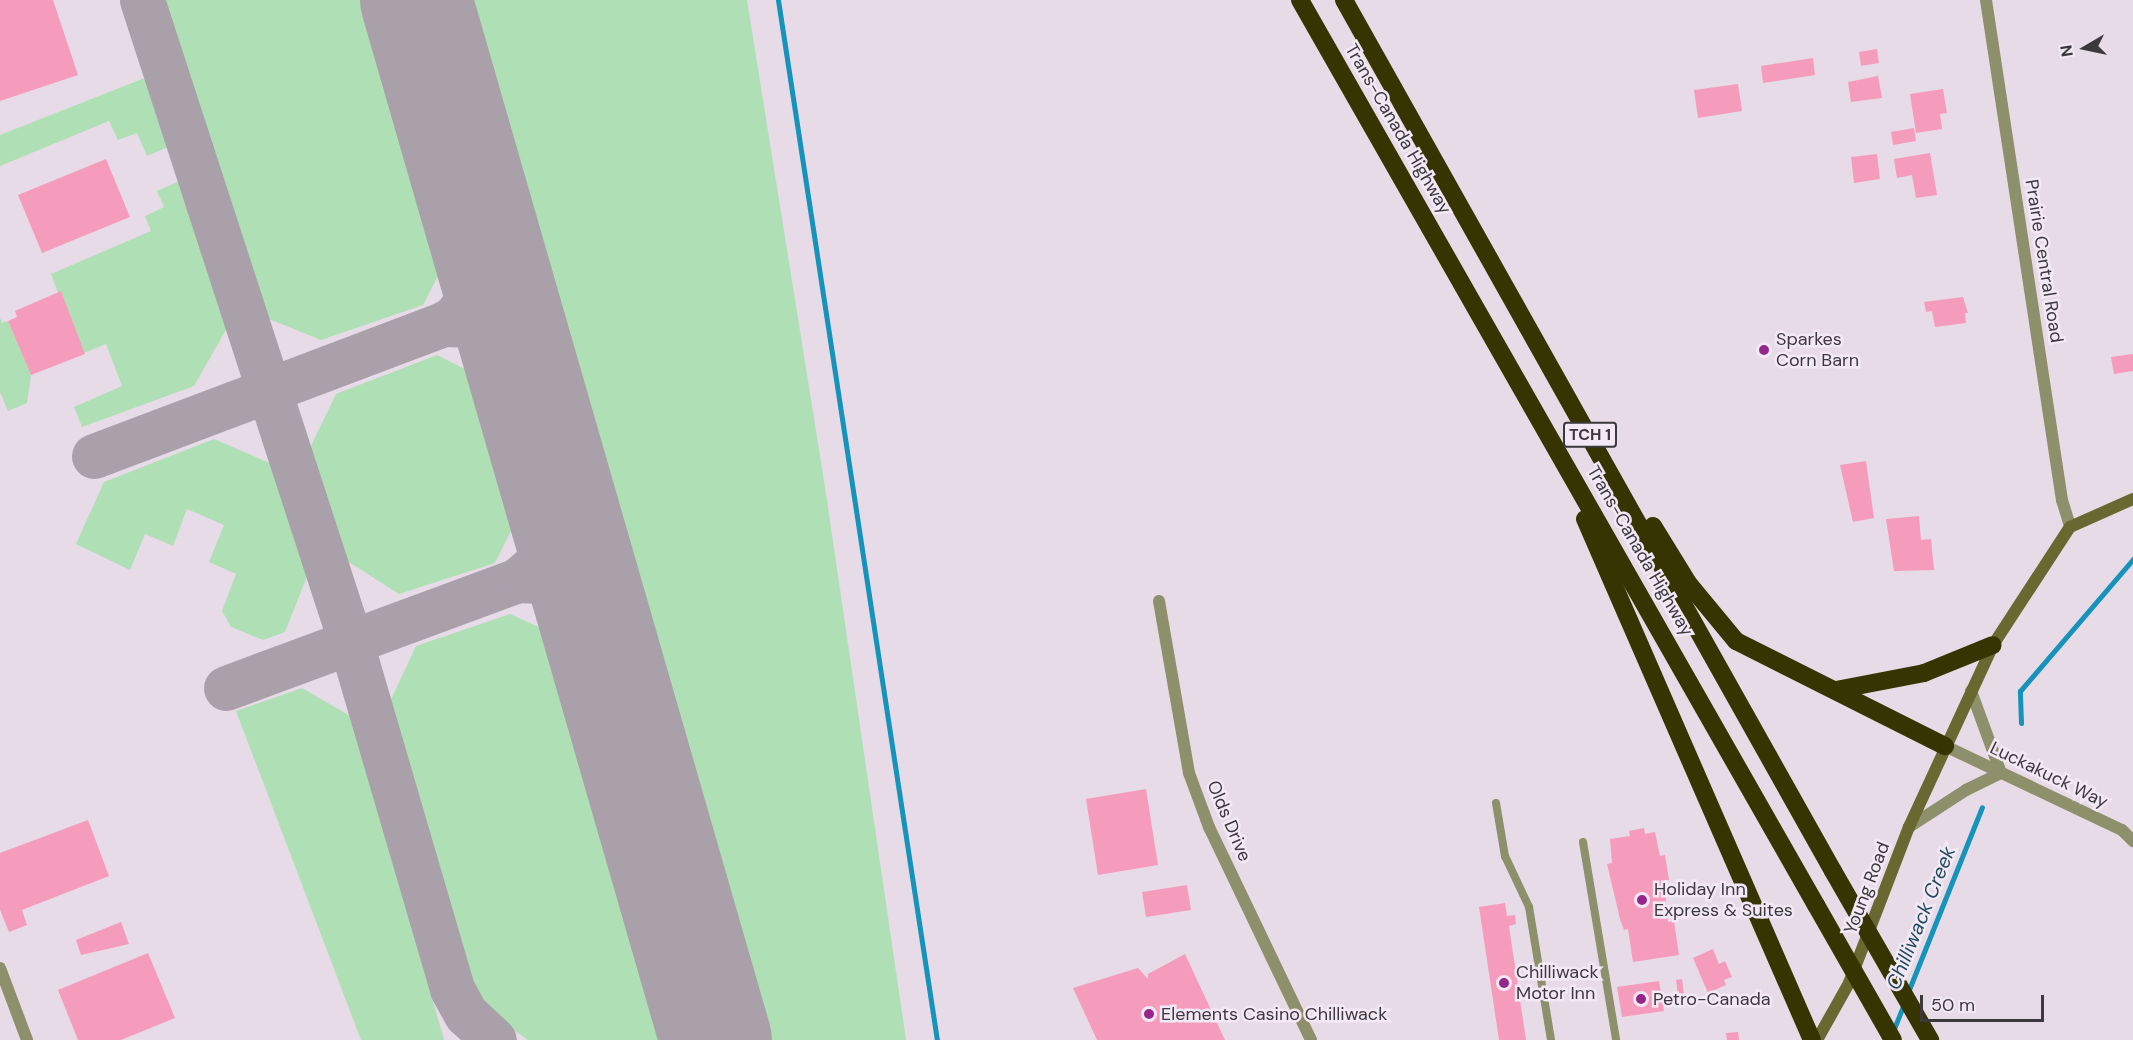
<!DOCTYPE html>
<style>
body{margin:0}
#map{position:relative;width:2133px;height:1040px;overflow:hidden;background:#e6dbe7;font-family:"DM Sans",sans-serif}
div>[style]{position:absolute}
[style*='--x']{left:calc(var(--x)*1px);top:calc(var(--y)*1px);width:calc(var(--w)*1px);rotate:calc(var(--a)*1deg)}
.green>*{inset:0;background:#afe0b5}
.stream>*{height:5px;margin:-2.5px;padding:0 2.5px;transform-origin:2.5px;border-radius:2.5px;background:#1693ba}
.taxiway>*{height:45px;margin:-22.5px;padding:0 22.5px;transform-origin:22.5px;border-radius:22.5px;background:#aaa0aa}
.runway>*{height:112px;margin:-56px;padding:0 56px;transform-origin:56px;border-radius:56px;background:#aaa0aa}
.building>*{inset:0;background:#f59cbd}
.service>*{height:8px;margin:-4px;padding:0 4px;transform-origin:4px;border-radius:4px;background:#8e8f6b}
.minor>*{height:12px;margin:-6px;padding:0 6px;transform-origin:6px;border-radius:6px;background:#8e8f6b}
.tertiary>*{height:12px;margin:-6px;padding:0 6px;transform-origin:6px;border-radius:6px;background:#8e8f6b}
.secondary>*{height:12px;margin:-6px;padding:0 6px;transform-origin:6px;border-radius:6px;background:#696830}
.motorway>*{height:18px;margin:-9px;padding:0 9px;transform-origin:9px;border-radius:9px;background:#363400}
.motorway-bridge>*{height:18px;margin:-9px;padding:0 9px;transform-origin:9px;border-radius:9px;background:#363400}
.dots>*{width:16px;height:16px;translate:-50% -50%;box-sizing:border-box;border:3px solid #f3e8f5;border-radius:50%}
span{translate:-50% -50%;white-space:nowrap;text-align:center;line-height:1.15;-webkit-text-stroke:5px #f3e8f5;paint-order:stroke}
.shield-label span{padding:2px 4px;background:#f3e8f5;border:2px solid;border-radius:4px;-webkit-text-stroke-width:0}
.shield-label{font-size:16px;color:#3d383d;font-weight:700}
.street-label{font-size:18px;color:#3d383d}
.poi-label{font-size:18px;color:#3d383d}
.left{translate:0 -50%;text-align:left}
.water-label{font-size:20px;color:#1e4c5d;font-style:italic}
.north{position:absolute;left:2055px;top:18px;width:60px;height:60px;-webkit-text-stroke:4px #f3e8f5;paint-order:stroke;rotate:261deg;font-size:16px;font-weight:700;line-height:24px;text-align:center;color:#3d383d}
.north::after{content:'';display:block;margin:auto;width:21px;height:27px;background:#3d383d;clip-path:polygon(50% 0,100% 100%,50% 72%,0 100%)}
.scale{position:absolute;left:1920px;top:995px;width:124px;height:27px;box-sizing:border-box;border:3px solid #3d383d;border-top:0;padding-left:8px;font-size:18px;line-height:21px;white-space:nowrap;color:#3d383d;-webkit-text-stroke:4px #f3e8f5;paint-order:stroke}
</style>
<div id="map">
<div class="green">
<i style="clip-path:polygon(159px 0,387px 0,456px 241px,423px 305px,321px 340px,264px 317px)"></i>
<i style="clip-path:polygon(441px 0,747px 0,825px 487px,906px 1040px,742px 1040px)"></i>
<i style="clip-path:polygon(147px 77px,170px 146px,147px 156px,137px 133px,118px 140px,109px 121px,0 166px,0 135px)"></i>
<i style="clip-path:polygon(182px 180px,227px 328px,194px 386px,82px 427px,74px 407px,122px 386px,106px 344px,81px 354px,51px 274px,151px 231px,145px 216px,164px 207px,157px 191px)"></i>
<i style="clip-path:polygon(0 318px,2px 323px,8px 321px,31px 375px,27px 403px,8px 411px,0 392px)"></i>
<i style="clip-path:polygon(437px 355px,493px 383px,527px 499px,495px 563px,399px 594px,344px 559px,309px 450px,336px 394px)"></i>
<i style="clip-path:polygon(214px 439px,272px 464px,308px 574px,285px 632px,263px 640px,231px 627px,222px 611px,236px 574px,209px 562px,224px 525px,187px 509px,173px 546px,145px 534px,130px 570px,76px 544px,104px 482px)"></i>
<i style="clip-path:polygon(510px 614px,567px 640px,675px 1012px,658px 1040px,528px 1040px,485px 1010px,471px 993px,460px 968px,387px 708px,416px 646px)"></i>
<i style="clip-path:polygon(302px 688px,352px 717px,444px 1040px,361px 1040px,236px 711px)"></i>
</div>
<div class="stream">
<i style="--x:778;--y:0;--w:1052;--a:81.31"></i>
<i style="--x:2021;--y:723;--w:32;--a:-92"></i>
<i style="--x:2020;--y:691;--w:174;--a:-49.4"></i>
<i style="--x:1908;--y:992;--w:199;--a:-68.2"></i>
<i style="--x:1893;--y:1031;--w:29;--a:-68"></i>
</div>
<div class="taxiway">
<i style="--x:142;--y:0;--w:676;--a:71.99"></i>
<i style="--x:351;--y:643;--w:360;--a:73.7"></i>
<i style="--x:452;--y:989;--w:29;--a:61"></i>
<i style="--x:466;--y:1014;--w:38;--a:43"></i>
<i style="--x:443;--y:324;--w:23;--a:2"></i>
<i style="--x:466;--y:325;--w:23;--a:23"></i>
<i style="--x:487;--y:334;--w:23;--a:40"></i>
<i style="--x:505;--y:349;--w:33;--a:55"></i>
<i style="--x:94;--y:456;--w:373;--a:-20.7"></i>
<i style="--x:443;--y:324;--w:13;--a:-29"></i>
<i style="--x:454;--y:318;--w:39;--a:-54"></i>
<i style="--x:477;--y:286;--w:47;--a:-80.1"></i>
<i style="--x:518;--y:580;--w:20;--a:3"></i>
<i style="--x:538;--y:581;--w:26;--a:21"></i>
<i style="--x:562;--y:590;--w:21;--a:25"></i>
<i style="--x:581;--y:599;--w:20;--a:53"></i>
<i style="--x:226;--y:688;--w:311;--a:-20.3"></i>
<i style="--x:518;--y:580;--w:42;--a:-42.1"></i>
<i style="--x:549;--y:552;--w:21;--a:-67"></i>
<i style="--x:557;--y:533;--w:32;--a:-83"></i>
<i style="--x:701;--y:1040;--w:37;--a:-84"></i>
</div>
<div class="runway">
<i style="--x:416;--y:0;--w:1082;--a:73.91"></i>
</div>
<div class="building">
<i style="clip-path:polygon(0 0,53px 0,78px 75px,0 101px)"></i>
<i style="clip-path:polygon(1877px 49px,1879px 63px,1861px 66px,1859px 52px)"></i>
<i style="clip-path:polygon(1813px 58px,1815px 75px,1763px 83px,1761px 66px)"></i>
<i style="clip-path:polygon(1878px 76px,1882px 98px,1851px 102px,1848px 82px)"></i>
<i style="clip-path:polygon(1738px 84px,1742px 111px,1698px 118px,1694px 90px)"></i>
<i style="clip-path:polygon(1943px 89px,1947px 113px,1940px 114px,1942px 129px,1916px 133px,1910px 94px)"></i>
<i style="clip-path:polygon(1914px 128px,1916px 141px,1893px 145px,1891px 132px)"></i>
<i style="clip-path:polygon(1930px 153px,1937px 195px,1916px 198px,1912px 175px,1897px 178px,1894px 159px)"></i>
<i style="clip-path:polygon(1877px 154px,1880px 179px,1854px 183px,1851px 157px)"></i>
<i style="clip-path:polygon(106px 159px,130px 217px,42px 253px,18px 195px)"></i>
<i style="clip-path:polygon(61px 291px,85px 354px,31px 375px,8px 321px,17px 317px,15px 311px)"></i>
<i style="clip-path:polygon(1963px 297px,1968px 313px,1965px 313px,1966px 323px,1935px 327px,1932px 311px,1926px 312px,1924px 302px)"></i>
<i style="clip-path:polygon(2133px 354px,2133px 371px,2114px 374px,2111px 357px)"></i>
<i style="clip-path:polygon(1866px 461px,1874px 518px,1853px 522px,1840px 465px)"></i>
<i style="clip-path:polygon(1919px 516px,1921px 540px,1931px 539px,1934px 570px,1894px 571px,1886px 519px)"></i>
<i style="clip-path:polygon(1146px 789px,1158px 865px,1098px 875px,1086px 799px)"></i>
<i style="clip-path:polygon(88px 820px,109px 876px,22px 910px,27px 925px,9px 932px,0 910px,0 853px)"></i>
<i style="clip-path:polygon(1644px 828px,1645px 834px,1655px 832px,1660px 856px,1665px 855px,1669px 880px,1664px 880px,1667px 912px,1668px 922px,1674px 921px,1679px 955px,1633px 962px,1628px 929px,1624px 930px,1620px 919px,1607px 864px,1612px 863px,1610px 839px,1630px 836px,1629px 831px)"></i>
<i style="clip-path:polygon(1187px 885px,1191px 910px,1146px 917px,1142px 892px)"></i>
<i style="clip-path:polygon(1505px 903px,1507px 916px,1515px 915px,1516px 924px,1509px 926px,1526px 1040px,1499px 1040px,1479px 907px)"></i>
<i style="clip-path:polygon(121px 922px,129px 944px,81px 955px,76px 940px)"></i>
<i style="clip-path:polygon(1713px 949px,1719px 964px,1725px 961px,1732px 977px,1724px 980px,1726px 985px,1708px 993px,1693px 958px)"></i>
<i style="clip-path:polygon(148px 953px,175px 1018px,121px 1040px,78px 1040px,58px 990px)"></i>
<i style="clip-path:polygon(1185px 954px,1225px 1040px,1097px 1040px,1073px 988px,1138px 968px,1148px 979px,1148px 974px)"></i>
<i style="clip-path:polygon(1682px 979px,1684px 994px,1678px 995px,1676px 980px)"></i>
<i style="clip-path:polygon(1659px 981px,1664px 1011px,1622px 1017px,1617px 987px)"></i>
<i style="clip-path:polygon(1738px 1032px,1739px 1040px,1727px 1040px,1726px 1033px)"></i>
</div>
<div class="service">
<i style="--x:1496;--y:803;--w:54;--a:80.4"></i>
<i style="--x:1505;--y:856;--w:56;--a:64.8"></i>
<i style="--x:1529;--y:907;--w:135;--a:80.6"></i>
<i style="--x:1583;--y:842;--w:201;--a:80.5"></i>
</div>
<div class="minor">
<i style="--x:1159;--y:601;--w:175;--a:80.1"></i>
<i style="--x:1189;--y:773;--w:58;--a:69.7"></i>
<i style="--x:1209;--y:827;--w:236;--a:64.4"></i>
</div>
<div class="tertiary">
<i style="--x:1986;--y:0;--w:506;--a:81.36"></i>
<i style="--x:2062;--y:500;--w:28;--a:73"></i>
<i style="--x:1971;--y:691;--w:87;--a:69.9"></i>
<i style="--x:1945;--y:746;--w:196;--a:25.4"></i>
<i style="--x:2122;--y:830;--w:16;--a:45"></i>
<i style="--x:1909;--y:827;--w:68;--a:-33"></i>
<i style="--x:1966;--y:790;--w:39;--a:-26"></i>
<i style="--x:0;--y:968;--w:77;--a:69.4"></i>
</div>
<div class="secondary">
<i style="--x:1817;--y:1040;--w:65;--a:-60.7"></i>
<i style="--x:1849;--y:983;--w:167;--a:-69"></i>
<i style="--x:1909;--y:827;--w:200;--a:-65.2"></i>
<i style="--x:1993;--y:645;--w:141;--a:-56.9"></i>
<i style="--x:2070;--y:527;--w:69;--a:-24"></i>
</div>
<div class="motorway">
<i style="--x:1300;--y:0;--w:1042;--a:60.31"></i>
<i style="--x:1344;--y:0;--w:999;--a:60.69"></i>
<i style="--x:1585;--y:519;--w:568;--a:66.46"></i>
<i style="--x:1653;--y:526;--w:67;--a:58.4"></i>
<i style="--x:1688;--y:583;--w:75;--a:50.4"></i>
<i style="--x:1736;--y:641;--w:234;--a:26.7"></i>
<i style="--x:1836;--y:690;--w:90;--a:-10.9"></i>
<i style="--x:1924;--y:673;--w:74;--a:-22.1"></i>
</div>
<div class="motorway-bridge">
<i style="--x:1833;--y:871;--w:195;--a:60.1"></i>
<i style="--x:1816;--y:905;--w:155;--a:60.3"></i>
</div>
<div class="dots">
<i style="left:1764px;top:350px;background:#942789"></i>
<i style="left:1642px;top:900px;background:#942789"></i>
<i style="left:1504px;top:983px;background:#942789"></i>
<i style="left:1641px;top:999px;background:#942789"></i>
<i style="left:1149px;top:1014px;background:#942789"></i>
</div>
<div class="shield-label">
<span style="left:1590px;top:435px">TCH 1</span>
</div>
<div class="street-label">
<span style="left:1398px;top:129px;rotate:60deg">Trans-Canada Highway</span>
<span style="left:2044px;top:261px;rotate:81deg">Prairie Central Road</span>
<span style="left:1640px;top:551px;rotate:60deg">Trans-Canada Highway</span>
<span style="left:2049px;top:775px;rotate:26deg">Luckakuck Way</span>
<span style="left:1229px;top:821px;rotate:67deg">Olds Drive</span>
<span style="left:1867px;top:888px;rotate:-69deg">Young Road</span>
</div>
<div class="poi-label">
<span class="left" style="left:1776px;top:350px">Sparkes<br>Corn Barn</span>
<span class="left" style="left:1654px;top:900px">Holiday Inn<br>Express &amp; Suites</span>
<span class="left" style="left:1516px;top:983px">Chilliwack<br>Motor Inn</span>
<span class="left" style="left:1653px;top:999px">Petro-Canada</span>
<span class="left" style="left:1161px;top:1014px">Elements Casino Chilliwack</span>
</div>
<div class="water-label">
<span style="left:1921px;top:918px;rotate:-68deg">Chilliwack Creek</span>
</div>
<div class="north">N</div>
<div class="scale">50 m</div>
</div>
